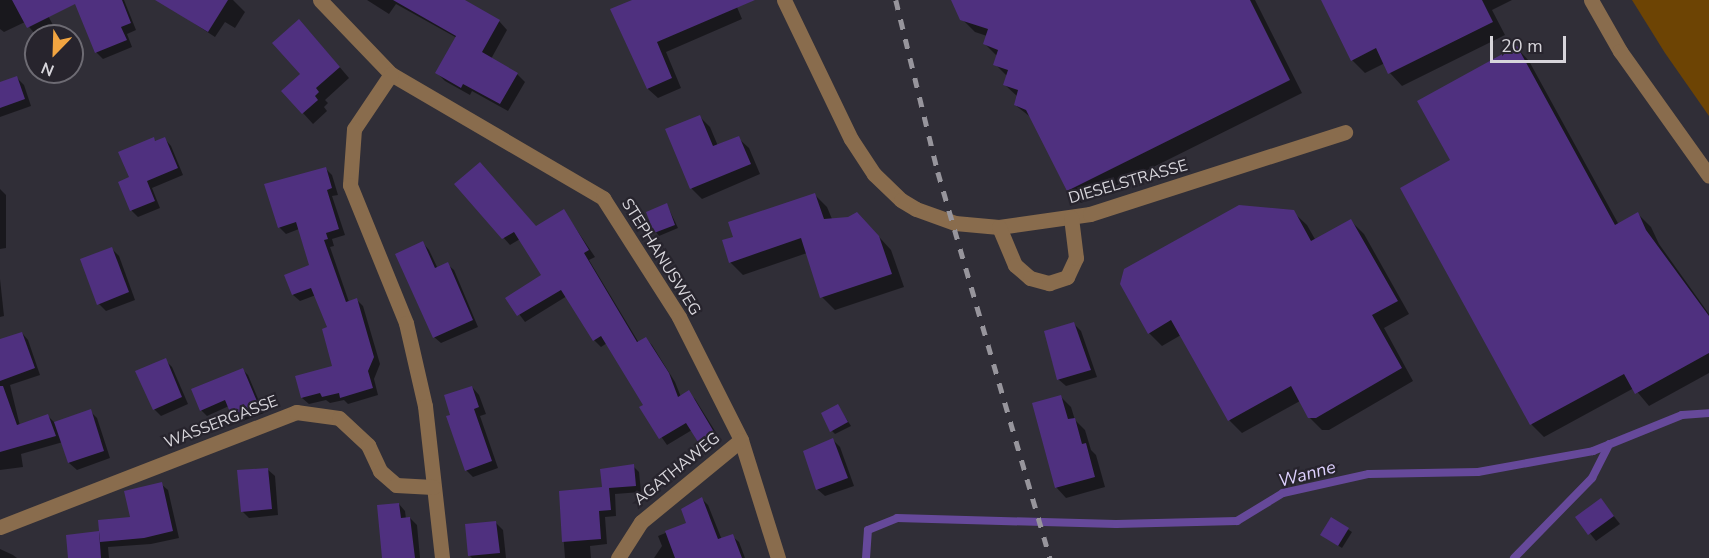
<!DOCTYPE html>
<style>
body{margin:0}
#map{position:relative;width:1709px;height:558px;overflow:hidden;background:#302e37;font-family:"Nunito Sans",sans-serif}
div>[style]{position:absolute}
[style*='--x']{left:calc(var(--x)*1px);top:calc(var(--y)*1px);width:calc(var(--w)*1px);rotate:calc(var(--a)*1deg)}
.green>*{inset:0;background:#6d4404}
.shadow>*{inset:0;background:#0007}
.stream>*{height:8px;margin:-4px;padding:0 4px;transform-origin:4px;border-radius:4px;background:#66499a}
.building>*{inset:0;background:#4f307f}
.minor>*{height:15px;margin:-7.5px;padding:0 7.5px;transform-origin:7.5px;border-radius:7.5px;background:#896c4d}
.rail>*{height:4.5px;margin-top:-2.25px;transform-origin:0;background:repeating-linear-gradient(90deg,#97959c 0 10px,transparent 0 20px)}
span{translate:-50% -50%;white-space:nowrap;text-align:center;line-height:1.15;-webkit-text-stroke:4.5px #27242d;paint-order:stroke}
.street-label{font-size:16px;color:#d7d5db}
.water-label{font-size:18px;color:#ddd0fe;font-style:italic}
.north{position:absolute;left:24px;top:24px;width:60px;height:60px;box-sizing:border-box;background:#27242d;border:2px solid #6d6b73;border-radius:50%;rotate:203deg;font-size:16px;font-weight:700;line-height:24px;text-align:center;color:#d7d5db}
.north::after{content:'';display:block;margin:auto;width:21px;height:27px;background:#f2a541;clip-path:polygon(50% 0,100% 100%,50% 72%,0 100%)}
.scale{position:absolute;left:1490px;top:36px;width:76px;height:27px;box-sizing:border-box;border:3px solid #d7d5db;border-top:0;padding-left:8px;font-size:18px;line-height:21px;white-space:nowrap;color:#d7d5db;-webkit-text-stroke:4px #27242d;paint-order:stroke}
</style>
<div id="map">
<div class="green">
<i style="clip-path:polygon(1632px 0,1709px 0,1709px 116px,1665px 53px)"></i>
</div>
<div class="shadow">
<i style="clip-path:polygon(0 0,34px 0,45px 10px,53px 25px,35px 34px,25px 22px,4px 32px,0 29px)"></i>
<i style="clip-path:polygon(75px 0,124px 0,136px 30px,127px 34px,132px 47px,103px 59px,96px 52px)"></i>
<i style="clip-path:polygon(166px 0,233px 0,245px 12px,235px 28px,225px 22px,215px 37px,172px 9px)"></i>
<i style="clip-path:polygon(367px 0,462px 0,499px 21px,507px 30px,491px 59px,517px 74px,525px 82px,508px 111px,472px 91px,470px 95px,445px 81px,437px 73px,457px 38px,396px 4px,389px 14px)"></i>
<i style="clip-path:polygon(636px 0,734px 0,742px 19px,666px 52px,681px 88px,658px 98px,648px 89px,612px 10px)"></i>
<i style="clip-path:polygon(952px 0,1255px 0,1302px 93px,1081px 203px,1068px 190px,1033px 119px,1015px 105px,1018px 97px,1005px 85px,1008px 77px,995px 64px,997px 56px,985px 44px,987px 36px,975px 32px,962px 19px)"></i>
<i style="clip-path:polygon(1322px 0,1512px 0,1492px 10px,1505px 35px,1402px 86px,1390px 73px,1385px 63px,1365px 73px,1352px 60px)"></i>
<i style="clip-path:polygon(309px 31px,349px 78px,325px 100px,328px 103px,324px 107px,327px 111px,313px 124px,283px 91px,302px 74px)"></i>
<i style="clip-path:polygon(1517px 48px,1529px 61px,1619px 225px,1638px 214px,1651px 227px,1659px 244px,1709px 314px,1709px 373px,1649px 406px,1634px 388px,1544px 437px,1532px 425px,1402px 188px,1452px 161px)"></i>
<i style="clip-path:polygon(17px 78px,24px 85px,31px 106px,0 117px,0 84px)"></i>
<i style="clip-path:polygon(699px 116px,710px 127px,718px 146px,738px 138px,749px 148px,760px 174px,702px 199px,692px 189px,667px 130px)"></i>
<i style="clip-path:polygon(153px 139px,157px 142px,165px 139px,171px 146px,183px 175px,152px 188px,160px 208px,138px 217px,132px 211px,120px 183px,131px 178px)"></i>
<i style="clip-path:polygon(326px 169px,332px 175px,338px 195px,332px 196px,345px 235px,332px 239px,334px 246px,330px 247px,349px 302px,357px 300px,363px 306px,380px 364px,374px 379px,378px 395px,348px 404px,344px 400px,330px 403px,326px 400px,309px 404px,302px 398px,333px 367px,329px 328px,316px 295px,300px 301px,293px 295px,311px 266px,299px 229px,286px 234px,279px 227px)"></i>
<i style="clip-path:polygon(456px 184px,537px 227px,564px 211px,595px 257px,589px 260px,639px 343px,646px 339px,652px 345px,675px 382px,681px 397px,688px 392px,695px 399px,720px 439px,705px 448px,692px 430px,667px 445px,641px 408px,645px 405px,607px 343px,601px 347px,594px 340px,567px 296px,525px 322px,507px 298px,543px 276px,520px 239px,510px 245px)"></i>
<i style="clip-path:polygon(0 189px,6px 195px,6px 248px,0 249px)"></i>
<i style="clip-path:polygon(814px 194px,827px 207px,832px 219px,870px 227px,891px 250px,904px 287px,835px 310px,822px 297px,807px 253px,743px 275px,730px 262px,735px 238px)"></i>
<i style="clip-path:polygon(667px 205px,678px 228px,659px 236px,656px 232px)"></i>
<i style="clip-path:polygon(1293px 212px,1307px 225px,1316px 241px,1351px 221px,1364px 234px,1409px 314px,1384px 328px,1413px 381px,1329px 430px,1322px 430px,1309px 417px,1300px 401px,1242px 433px,1230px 421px,1181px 335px,1162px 346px,1149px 333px)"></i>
<i style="clip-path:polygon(423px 243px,429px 250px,438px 269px,447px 264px,454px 270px,478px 327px,441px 343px,434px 337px)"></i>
<i style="clip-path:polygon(112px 249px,119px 256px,135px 300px,106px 311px,99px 304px)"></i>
<i style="clip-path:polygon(0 279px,4px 316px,0 317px)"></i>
<i style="clip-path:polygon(1074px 324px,1081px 331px,1097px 377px,1066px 386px,1058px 379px)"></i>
<i style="clip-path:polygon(22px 333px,28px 340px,40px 375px,10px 385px,20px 426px,48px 416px,55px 423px,90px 411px,97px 418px,110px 458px,77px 470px,69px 463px,63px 442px,21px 454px,23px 467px,0 470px,0 341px)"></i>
<i style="clip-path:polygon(165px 360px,172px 367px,188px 404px,161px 416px,154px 409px)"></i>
<i style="clip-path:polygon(242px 369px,248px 375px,264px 413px,240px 422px,229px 406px,207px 416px,201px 410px)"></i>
<i style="clip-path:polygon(472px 387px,479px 395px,486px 414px,480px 416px,498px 468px,473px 477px,466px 470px,452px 416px)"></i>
<i style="clip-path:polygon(1061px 397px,1071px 407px,1075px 420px,1085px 430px,1091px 450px,1096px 455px,1105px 487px,1066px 498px,1056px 487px)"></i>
<i style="clip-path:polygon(838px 406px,851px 426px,835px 434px,832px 431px)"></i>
<i style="clip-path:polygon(833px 440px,840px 447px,854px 486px,825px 496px,817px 489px)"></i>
<i style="clip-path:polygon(633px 466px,639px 472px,641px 492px,615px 494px,616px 516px,605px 517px,607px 544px,590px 546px,591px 558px,565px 558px,560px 492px,603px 488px)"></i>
<i style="clip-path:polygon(267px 469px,275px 476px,278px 515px,249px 518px,242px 511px)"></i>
<i style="clip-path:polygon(161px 484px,168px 490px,179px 538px,151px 544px,108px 547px,109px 558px,70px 558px,67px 537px,101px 533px,132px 518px)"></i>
<i style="clip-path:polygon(702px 499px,708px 505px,722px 540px,732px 536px,739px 542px,745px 558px,654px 558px,662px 546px,658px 536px,688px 524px)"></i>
<i style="clip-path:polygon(1601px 500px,1620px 524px,1596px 541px,1577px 517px)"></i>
<i style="clip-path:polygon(399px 504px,405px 511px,406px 519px,410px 518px,417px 525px,420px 558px,384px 558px)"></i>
<i style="clip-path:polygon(1332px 519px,1352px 532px,1342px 548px,1326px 538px)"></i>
<i style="clip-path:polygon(496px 523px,503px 530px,506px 558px,472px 558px,470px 556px)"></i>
<i style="clip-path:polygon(0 549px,13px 555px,17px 558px,0 558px)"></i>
</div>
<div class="stream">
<i style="--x:866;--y:558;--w:28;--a:-86"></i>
<i style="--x:868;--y:530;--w:31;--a:-22"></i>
<i style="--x:897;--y:518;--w:219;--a:1.6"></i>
<i style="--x:1116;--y:524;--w:121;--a:-1.4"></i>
<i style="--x:1237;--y:521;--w:54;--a:-31.3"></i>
<i style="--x:1283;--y:493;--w:88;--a:-12.5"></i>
<i style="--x:1369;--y:474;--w:109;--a:-1.1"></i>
<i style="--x:1478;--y:472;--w:117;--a:-10.3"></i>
<i style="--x:1593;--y:451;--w:96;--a:-22"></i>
<i style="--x:1682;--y:415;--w:27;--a:-4"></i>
<i style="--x:1514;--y:558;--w:112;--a:-45.7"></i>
<i style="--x:1592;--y:478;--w:38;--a:-63"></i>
</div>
<div class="building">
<i style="clip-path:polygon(12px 0,122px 0,131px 23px,121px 27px,127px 40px,95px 53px,75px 4px,27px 28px)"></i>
<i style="clip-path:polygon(155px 0,228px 0,208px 32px)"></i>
<i style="clip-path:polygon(393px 0,465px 0,500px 20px,482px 52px,518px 73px,500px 104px,463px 84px,461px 88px,435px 73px,456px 36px)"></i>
<i style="clip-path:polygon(632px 0,755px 0,657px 42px,672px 78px,647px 89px,610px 9px)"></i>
<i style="clip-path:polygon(951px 0,1250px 0,1290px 80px,1067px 191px,1026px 110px,1014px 105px,1018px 90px,1003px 85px,1008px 70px,993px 65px,998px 50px,983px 44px,988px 29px,960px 20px)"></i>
<i style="clip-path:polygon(1321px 0,1482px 0,1493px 22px,1388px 74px,1376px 48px,1351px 61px)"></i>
<i style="clip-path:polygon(299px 19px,340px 67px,316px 88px,319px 92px,315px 96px,318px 100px,302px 114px,281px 91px,300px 74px,272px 43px)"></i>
<i style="clip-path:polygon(1517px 46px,1615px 225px,1638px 212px,1646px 230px,1709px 316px,1709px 353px,1635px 394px,1624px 374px,1530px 425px,1400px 188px,1450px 160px,1417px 101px)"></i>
<i style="clip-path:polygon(17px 76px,25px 99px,0 108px,0 82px)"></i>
<i style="clip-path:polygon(700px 115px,713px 146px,739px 136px,751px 164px,690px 189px,665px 129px)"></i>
<i style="clip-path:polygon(154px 137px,155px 141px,165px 137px,178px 168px,147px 181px,155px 201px,130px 211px,118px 182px,129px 177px,118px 152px)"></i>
<i style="clip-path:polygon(480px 162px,536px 226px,564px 209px,589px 250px,584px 253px,637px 342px,646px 337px,669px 373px,678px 397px,689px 390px,714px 432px,698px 442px,686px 423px,659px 439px,639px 407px,643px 405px,601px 336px,593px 341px,561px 290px,517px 316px,505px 298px,541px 275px,514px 232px,502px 239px,454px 184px)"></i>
<i style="clip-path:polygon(326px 167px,332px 188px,327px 190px,339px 229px,326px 233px,328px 239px,324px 240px,346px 302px,357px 298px,374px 357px,368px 371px,373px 388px,340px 398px,339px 393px,322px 397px,320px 393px,301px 398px,295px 376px,332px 366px,322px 329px,327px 327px,311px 288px,292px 295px,284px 275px,309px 265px,296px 222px,278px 228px,264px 184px)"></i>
<i style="clip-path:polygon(815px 193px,824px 219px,848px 217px,857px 212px,879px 236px,892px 274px,820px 298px,801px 238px,729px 263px,722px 240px,733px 237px,728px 222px)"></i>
<i style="clip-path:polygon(667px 203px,675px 225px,654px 233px,646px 212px)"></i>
<i style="clip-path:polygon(1239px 205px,1294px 210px,1311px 241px,1351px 219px,1398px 301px,1372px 315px,1402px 368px,1316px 418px,1308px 418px,1291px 386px,1228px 421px,1171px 320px,1148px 334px,1120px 284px,1124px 269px)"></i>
<i style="clip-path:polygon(423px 241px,435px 268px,448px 262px,473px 320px,433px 338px,395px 254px)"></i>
<i style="clip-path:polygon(112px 247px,129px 292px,97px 305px,80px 259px)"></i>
<i style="clip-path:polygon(1074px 322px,1091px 370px,1057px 380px,1044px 331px)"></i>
<i style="clip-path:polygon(22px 332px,35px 368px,0 381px,0 339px)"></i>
<i style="clip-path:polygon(166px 358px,182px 397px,153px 410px,135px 371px)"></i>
<i style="clip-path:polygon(243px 368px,259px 406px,232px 417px,225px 400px,200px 411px,191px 389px)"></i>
<i style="clip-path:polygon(0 386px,3px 386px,17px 425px,48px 414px,56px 436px,0 452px)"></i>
<i style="clip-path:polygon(472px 386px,479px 407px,474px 409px,492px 461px,465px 471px,446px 416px,450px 415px,444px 395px)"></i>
<i style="clip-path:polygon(1061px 395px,1068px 419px,1075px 418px,1082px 444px,1086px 443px,1095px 477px,1055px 488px,1032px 403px)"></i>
<i style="clip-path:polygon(838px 404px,848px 422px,830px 432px,821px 413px)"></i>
<i style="clip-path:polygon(91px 409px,104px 451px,68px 463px,54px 422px)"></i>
<i style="clip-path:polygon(833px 438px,848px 478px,816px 490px,803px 451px)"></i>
<i style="clip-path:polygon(634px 464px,636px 486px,609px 488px,611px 510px,599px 511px,601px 539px,562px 542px,559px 491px,602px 487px,600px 469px)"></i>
<i style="clip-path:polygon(268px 468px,272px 509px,241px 512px,237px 470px)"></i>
<i style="clip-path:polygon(162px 482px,173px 531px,144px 538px,100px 542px,98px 520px,130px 517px,124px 491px)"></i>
<i style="clip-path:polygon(702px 497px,718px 539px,733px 534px,742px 558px,675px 558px,665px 531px,686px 523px,681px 509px)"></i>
<i style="clip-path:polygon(1601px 498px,1614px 516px,1588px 535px,1575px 517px)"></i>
<i style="clip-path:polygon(399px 503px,401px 518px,410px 517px,415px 558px,382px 558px,377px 505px)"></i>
<i style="clip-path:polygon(1331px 517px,1349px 528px,1338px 546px,1320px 535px)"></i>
<i style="clip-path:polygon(496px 521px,500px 553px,468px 556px,465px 524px)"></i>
<i style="clip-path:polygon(99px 531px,101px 558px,68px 558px,66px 535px)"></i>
</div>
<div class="minor">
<i style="--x:320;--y:0;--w:103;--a:46.2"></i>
<i style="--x:391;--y:74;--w:246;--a:30.3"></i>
<i style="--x:603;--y:198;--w:141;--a:57.4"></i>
<i style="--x:679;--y:317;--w:138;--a:63.2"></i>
<i style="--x:741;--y:440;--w:124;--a:72.6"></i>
<i style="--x:784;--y:0;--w:154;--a:64.3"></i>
<i style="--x:851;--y:139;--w:42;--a:56.7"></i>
<i style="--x:874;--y:174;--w:37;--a:44"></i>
<i style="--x:901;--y:200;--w:17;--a:31"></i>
<i style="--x:916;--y:209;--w:41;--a:19.7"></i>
<i style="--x:955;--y:223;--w:44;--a:5.2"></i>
<i style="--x:999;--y:227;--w:92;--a:-8.1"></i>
<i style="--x:1090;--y:214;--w:268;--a:-17.8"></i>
<i style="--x:1591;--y:0;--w:59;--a:60.4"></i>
<i style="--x:1620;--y:51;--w:153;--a:54.5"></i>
<i style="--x:391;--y:74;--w:66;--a:123.9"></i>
<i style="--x:354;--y:129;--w:56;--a:94.1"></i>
<i style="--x:350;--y:185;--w:149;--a:67.9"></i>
<i style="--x:406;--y:323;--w:85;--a:77.1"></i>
<i style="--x:425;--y:406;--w:153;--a:83.6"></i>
<i style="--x:999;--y:227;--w:41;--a:67.2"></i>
<i style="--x:1015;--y:265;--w:20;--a:41"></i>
<i style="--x:1030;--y:278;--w:20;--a:15"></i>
<i style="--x:1049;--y:283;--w:19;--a:-18"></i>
<i style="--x:1067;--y:277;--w:21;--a:-65"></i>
<i style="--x:1076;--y:258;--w:41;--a:-97"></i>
<i style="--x:0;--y:527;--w:318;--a:-21.2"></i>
<i style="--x:296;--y:412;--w:43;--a:7.9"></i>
<i style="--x:339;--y:418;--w:40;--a:43"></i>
<i style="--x:368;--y:445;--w:29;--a:65"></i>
<i style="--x:380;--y:471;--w:21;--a:41"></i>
<i style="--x:396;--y:485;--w:37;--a:3"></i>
<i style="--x:618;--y:558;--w:43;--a:-57.4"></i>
<i style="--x:641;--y:522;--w:129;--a:-39.4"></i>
</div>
<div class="rail">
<i style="--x:896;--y:0;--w:177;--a:76.3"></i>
<i style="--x:938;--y:172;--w:402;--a:73.8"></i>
</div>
<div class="street-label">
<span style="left:1128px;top:182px;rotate:-16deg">DIESELSTRASSE</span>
<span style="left:661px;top:257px;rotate:58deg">STEPHANUSWEG</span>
<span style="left:221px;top:422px;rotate:-21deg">WASSERGASSE</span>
<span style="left:677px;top:469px;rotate:-39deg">AGATHAWEG</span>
</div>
<div class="water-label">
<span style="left:1307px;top:474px;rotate:-15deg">Wanne</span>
</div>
<div class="north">N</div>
<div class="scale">20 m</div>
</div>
